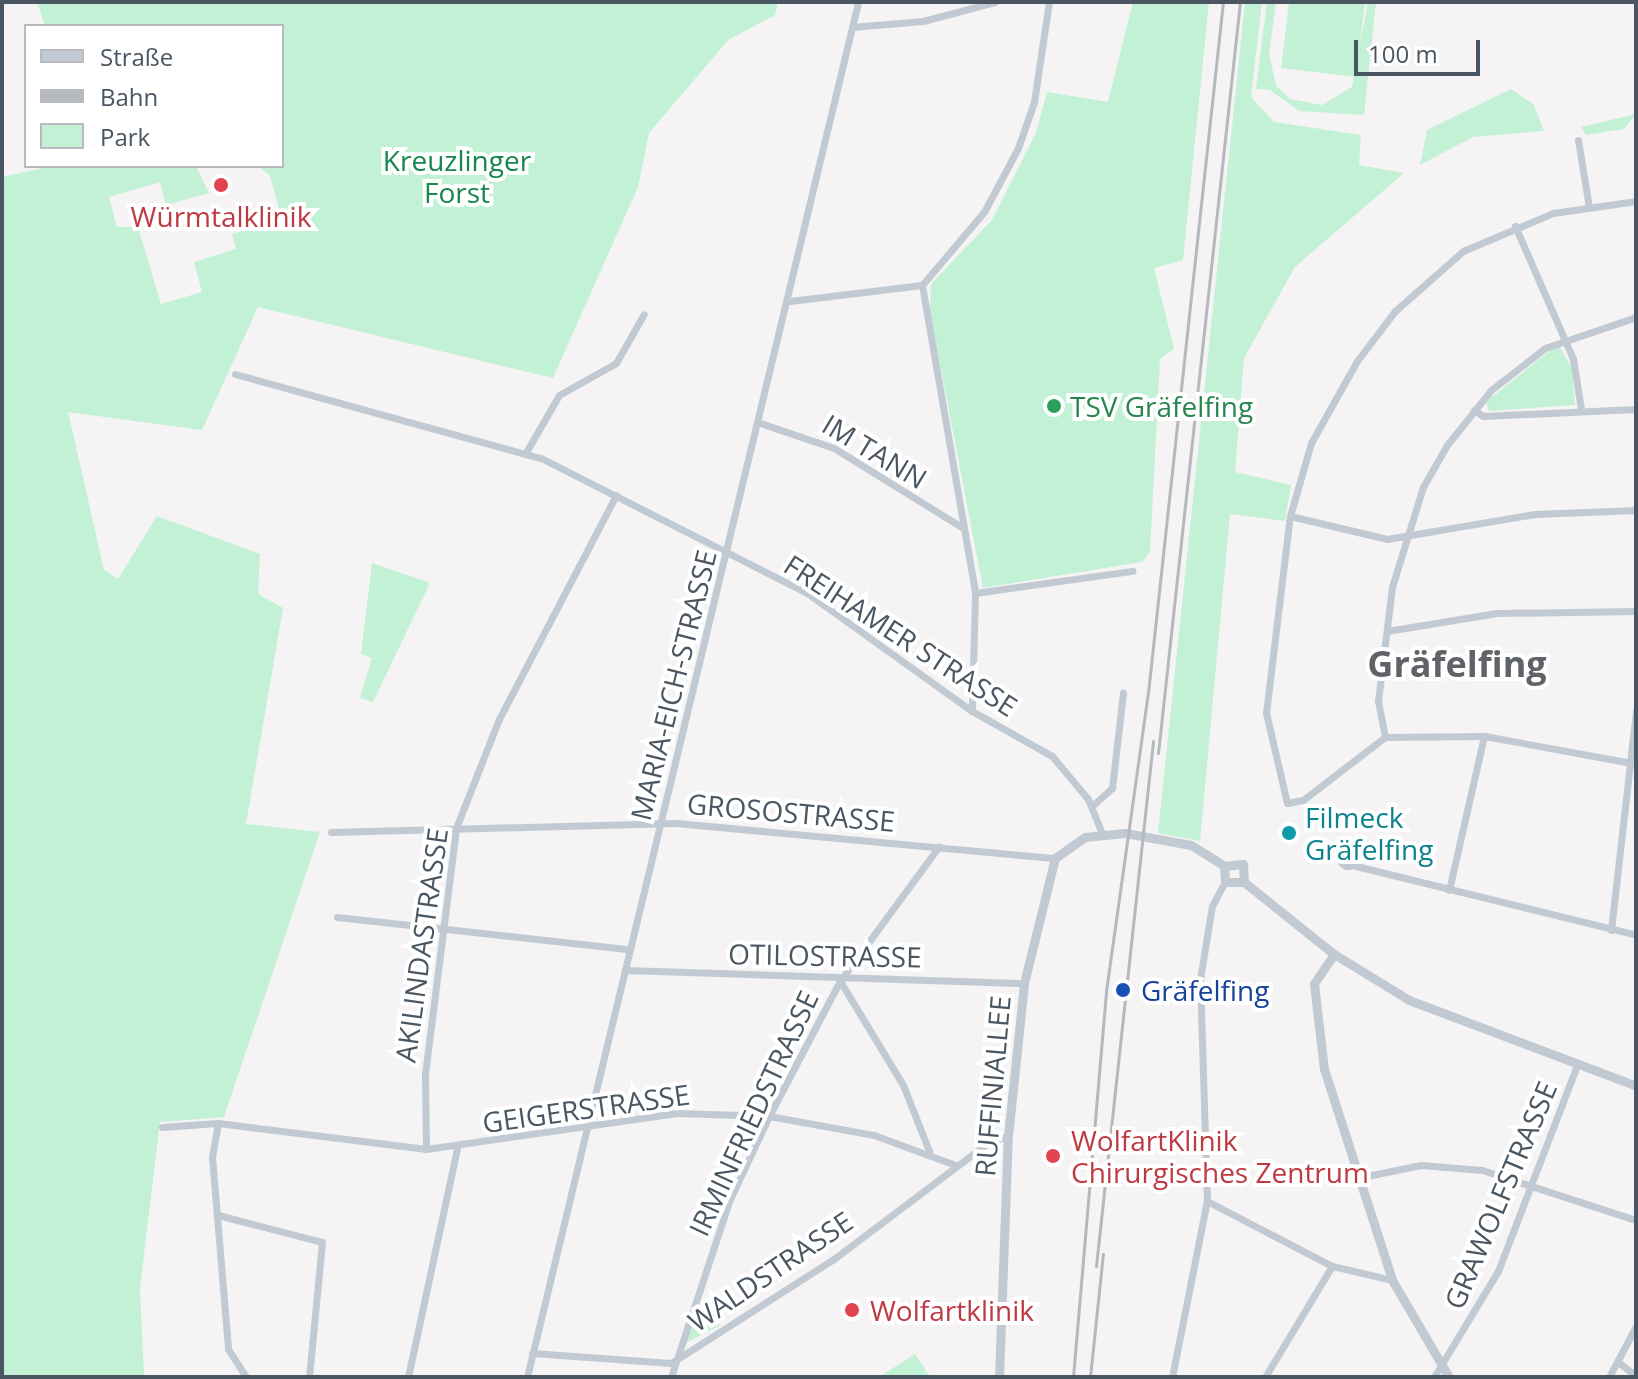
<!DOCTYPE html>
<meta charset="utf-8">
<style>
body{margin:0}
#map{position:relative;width:1638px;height:1379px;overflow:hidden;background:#f5f3f3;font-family:"Open Sans",sans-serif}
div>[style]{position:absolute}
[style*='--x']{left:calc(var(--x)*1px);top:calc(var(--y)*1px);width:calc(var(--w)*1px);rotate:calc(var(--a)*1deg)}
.green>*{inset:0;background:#c3f1d5}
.minor>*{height:7px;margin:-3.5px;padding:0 3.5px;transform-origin:3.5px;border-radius:3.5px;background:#c1cad2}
.minor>.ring{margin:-3.5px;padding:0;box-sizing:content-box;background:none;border:7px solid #c1cad2;border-radius:50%}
.tertiary>*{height:9px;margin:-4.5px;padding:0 4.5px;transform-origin:4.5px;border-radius:4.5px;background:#c1cad2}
.rail>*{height:3px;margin:-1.5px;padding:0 1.5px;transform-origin:1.5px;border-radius:1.5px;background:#b5b8bd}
.dots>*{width:22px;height:22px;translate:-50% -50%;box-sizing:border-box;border:4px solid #fff;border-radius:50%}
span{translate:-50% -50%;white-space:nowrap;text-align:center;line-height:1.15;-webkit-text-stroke:8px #fff;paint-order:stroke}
.park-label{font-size:28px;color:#17864f}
.health-label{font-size:28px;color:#be3a42}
.left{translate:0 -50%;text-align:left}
.leisure-label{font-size:28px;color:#27864d}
.street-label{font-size:28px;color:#4a5661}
.culture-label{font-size:28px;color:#0d838f}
.transit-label{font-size:28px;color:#164399}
.district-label{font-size:36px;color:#5f6368;font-weight:700}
.frame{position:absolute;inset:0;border:4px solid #4a5661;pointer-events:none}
.legend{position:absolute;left:24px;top:24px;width:260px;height:144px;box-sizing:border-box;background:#fff;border:2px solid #b7bbc0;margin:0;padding:10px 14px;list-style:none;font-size:24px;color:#4a5661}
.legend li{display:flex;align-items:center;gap:16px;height:40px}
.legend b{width:40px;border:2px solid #b7bbc0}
.scale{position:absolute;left:1354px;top:40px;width:126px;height:36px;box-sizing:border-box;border:4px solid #4a5661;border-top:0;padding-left:10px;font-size:24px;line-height:28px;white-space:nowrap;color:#4a5661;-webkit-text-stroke:6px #fff;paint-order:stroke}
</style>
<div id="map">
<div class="green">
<i style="clip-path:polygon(37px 2px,778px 2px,775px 15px,728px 40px,649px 133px,638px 187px,553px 378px,258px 307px,202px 430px,68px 412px,104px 570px,118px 579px,157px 516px,260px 554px,258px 594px,283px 608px,246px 824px,320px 832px,224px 1117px,160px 1122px,140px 1288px,144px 1377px,2px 1377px,2px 177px,52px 166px,196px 166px,209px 193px,166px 205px,160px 182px,109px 197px,117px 227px,138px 227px,161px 304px,202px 292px,194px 262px,236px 249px,232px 234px,282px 219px,270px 176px,259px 166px,282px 166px,282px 26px,45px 26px)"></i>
<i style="clip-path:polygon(1133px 2px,1209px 2px,1183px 260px,1154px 268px,1174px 349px,1160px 359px,1150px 552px,1142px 562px,983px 588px,930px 312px,931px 284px,992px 220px,1036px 133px,1047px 92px,1108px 102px)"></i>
<i style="clip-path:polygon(1245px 2px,1262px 2px,1251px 97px,1274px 122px,1361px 135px,1359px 165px,1404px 173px,1295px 267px,1244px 358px,1235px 472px,1291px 485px,1285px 521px,1230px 514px,1200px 841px,1158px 833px)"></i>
<i style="clip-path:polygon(1267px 2px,1276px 2px,1269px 54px,1276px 85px,1290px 99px,1322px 105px,1352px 87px,1368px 2px,1376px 2px,1364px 115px,1299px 111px,1270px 90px,1256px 89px)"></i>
<i style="clip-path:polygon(1289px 2px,1365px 2px,1356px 77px,1281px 68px)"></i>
<i style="clip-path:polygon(1511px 89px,1534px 105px,1544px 131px,1473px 137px,1420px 165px,1427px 130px)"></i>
<i style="clip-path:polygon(1636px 114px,1624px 129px,1586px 135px,1581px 127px)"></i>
<i style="clip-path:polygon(1558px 344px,1572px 368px,1575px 405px,1489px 411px,1486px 402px)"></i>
<i style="clip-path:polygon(372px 563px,430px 583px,373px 702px,360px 698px,372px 658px,361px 654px)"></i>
<i style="clip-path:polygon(694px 1315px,721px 1325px,686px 1343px,685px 1341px)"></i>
<i style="clip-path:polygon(915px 1354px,930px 1377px,879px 1377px)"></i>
</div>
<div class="minor">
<i style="--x:852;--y:27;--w:71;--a:-4.8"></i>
<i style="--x:923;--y:21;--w:74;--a:-14.8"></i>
<i style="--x:1578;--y:140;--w:68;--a:80.7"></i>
<i style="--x:1515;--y:226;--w:145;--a:66.4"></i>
<i style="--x:1573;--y:359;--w:51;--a:80.9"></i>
<i style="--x:922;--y:285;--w:313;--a:80.2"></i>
<i style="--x:975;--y:593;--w:118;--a:91.5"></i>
<i style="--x:922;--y:285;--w:96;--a:-49.7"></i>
<i style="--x:984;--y:212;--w:72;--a:-62"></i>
<i style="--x:1018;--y:148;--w:49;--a:-70.8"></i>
<i style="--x:1034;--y:102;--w:101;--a:-81.5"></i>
<i style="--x:790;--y:301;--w:133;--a:-6.9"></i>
<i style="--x:235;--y:374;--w:317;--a:15.4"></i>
<i style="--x:541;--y:458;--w:298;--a:26.9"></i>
<i style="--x:807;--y:593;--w:203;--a:35.6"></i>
<i style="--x:972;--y:711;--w:92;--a:29.4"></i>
<i style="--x:1052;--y:756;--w:56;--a:50.1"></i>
<i style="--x:1088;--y:799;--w:35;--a:68"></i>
<i style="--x:1474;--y:410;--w:11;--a:34"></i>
<i style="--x:1483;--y:416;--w:153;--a:-2.6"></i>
<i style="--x:760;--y:423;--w:78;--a:18.7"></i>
<i style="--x:834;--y:448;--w:152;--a:31.8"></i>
<i style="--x:525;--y:454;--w:68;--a:-60"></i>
<i style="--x:559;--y:395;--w:65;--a:-29.3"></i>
<i style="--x:616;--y:363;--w:56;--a:-60.3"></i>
<i style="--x:1290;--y:516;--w:100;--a:13.3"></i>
<i style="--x:1387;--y:539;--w:150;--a:-9.6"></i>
<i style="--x:1535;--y:514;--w:101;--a:-2.3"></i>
<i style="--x:975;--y:593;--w:159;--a:-8"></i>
<i style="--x:1387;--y:631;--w:111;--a:-9.3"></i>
<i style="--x:1497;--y:613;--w:139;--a:-0.8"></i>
<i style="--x:1385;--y:737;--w:37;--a:-101"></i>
<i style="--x:1378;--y:701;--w:115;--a:-83"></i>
<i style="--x:1392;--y:587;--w:105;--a:-72.8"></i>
<i style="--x:1423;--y:487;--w:48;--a:-60.3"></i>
<i style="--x:1447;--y:445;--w:70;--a:-51.3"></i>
<i style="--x:1491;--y:390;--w:68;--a:-37.9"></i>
<i style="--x:1545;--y:348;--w:96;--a:-18.8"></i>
<i style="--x:1626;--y:762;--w:144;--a:-169.6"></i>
<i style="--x:1484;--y:736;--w:99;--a:179.4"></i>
<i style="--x:1385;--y:737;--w:103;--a:142.5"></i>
<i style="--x:1303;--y:800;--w:16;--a:169"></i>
<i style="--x:1287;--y:803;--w:92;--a:-103.1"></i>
<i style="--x:1266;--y:713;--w:198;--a:-83.1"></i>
<i style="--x:1290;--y:516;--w:76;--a:-74"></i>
<i style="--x:1311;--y:443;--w:94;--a:-60.7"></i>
<i style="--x:1357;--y:361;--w:63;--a:-52.8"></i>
<i style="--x:1395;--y:311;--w:91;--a:-41.4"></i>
<i style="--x:1463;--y:251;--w:98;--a:-22.9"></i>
<i style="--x:1553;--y:213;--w:84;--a:-8.2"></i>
<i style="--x:1092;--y:806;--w:27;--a:-42"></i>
<i style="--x:1112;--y:788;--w:96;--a:-83.4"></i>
<i style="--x:331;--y:832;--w:345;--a:-1.5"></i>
<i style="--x:676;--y:823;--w:381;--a:5.3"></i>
<i class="ring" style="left:1340px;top:850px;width:9px;height:9px"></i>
<i style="--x:1352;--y:865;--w:292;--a:13.8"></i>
<i style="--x:1449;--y:890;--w:158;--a:-77.2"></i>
<i style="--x:337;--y:917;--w:291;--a:6.3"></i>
<i style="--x:1611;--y:930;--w:221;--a:-83.5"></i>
<i style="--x:625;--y:970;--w:399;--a:1.9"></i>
<i style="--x:840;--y:981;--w:122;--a:58.8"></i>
<i style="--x:903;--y:1085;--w:71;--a:68.5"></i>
<i style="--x:218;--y:1123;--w:35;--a:100"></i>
<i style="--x:212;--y:1157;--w:193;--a:85.2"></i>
<i style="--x:228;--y:1349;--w:33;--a:57"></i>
<i style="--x:162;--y:1127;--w:56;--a:-4.1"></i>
<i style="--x:218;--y:1123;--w:210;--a:7.1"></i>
<i style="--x:426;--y:1149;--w:253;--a:-8.2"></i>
<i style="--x:676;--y:1113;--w:93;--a:1.8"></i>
<i style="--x:769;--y:1116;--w:107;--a:10.3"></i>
<i style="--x:874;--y:1135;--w:86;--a:20.3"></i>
<i style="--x:426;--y:1149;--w:75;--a:-90.8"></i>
<i style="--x:425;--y:1074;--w:248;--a:-82.8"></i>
<i style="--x:456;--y:828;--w:117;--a:-68.5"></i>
<i style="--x:499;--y:719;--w:253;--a:-62.4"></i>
<i style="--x:1357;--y:1178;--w:65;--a:-11.5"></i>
<i style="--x:1421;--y:1165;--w:61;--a:4.7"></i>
<i style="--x:1482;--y:1170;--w:162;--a:18"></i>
<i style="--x:1207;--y:1201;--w:141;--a:27.5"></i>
<i style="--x:1332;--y:1266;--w:62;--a:13.1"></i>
<i style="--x:218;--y:1215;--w:107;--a:14.6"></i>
<i style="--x:322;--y:1242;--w:136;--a:95.5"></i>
<i style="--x:532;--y:1353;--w:139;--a:4.1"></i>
<i style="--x:671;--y:1363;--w:195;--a:-32.6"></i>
<i style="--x:835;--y:1258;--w:193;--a:-37"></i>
<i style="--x:989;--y:1142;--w:20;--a:-18"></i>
<i style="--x:1618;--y:1362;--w:23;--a:38"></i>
<i style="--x:408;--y:1377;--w:234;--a:-77.9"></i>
<i style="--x:527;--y:1377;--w:1414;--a:-76.46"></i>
<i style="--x:671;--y:1377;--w:188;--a:-71.7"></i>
<i style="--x:730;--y:1199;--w:92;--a:-64.8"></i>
<i style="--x:769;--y:1116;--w:153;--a:-62.3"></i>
<i style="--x:840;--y:981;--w:167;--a:-53.7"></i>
<i style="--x:1172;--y:1377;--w:179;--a:-78.8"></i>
<i style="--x:1207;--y:1201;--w:222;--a:-91.8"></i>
<i style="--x:1200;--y:979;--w:74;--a:-80.7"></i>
<i style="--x:1212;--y:906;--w:27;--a:-62"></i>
<i style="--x:1265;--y:1377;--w:130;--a:-58.9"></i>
<i style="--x:1434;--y:1377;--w:124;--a:-58.9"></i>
<i style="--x:1498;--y:1271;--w:217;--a:-69"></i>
<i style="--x:1609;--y:1377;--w:58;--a:-62.1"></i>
</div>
<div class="tertiary">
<i style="--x:1224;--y:866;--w:19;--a:-6"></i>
<i style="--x:1243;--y:864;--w:18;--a:87"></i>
<i style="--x:1224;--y:866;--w:16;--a:86"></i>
<i style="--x:1225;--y:882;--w:19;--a:0"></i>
<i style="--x:1244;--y:882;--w:115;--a:38.7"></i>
<i style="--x:1334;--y:954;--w:88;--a:31.5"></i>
<i style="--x:1409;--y:1000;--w:243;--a:20.7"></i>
<i style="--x:1334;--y:954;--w:36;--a:124"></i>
<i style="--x:1314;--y:984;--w:86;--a:83.3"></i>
<i style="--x:1324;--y:1069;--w:222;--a:72.1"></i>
<i style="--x:1392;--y:1280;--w:113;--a:59.6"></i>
<i style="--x:999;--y:1377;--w:241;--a:-87.9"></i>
<i style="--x:1008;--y:1136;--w:154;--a:-84"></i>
<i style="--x:1024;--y:983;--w:129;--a:-76.1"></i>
<i style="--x:1055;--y:858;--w:37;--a:-35"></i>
<i style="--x:1085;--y:837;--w:40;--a:-5.7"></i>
<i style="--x:1125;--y:833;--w:67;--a:10.3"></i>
<i style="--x:1191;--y:845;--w:39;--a:32"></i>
</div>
<div class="rail">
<i style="--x:1158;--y:753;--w:755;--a:-83.77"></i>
<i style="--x:1096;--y:1266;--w:528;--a:-83.8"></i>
<i style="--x:1073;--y:1377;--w:387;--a:-85.1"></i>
<i style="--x:1106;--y:991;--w:301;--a:-82"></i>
<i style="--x:1148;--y:693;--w:695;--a:-83.81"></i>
<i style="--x:1090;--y:1377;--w:124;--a:-84"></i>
</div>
<div class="dots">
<i style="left:221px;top:185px;background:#e0444e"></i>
<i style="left:1054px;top:406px;background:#2e9e5b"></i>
<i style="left:1289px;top:833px;background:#0f9aa8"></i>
<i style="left:1123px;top:990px;background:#1a4fb4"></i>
<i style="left:1053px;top:1156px;background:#e0444e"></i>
<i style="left:852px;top:1310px;background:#e0444e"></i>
</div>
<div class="park-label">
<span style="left:457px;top:176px">Kreuzlinger<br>Forst</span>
</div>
<div class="health-label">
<span style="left:221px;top:216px">Würmtalklinik</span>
<span class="left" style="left:1071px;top:1156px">WolfartKlinik<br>Chirurgisches Zentrum</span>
<span class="left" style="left:870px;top:1310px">Wolfartklinik</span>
</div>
<div class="leisure-label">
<span class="left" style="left:1070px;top:406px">TSV Gräfelfing</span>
</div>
<div class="street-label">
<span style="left:875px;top:451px;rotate:31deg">IM TANN</span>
<span style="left:901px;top:635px;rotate:33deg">FREIHAMER STRASSE</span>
<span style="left:673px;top:685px;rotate:-76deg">MARIA-EICH-STRASSE</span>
<span style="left:791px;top:812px;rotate:5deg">GROSOSTRASSE</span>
<span style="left:421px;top:945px;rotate:-82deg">AKILINDASTRASSE</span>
<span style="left:825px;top:955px;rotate:1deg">OTILOSTRASSE</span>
<span style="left:992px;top:1086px;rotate:-85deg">RUFFINIALLEE</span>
<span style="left:586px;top:1108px;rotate:-8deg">GEIGERSTRASSE</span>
<span style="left:753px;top:1113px;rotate:-65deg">IRMINFRIEDSTRASSE</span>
<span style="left:1500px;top:1195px;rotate:-67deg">GRAWOLFSTRASSE</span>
<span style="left:770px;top:1271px;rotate:-34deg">WALDSTRASSE</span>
</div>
<div class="culture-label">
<span class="left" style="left:1305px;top:833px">Filmeck<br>Gräfelfing</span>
</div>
<div class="transit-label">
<span class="left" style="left:1141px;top:990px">Gräfelfing</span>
</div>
<div class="district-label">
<span style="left:1457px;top:664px">Gräfelfing</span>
</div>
<div class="frame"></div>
<ul class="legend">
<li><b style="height:10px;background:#c1cad2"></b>Straße</li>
<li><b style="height:10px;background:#b5b8bd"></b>Bahn</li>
<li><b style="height:22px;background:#c3f1d5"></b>Park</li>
</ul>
<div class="scale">100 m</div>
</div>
